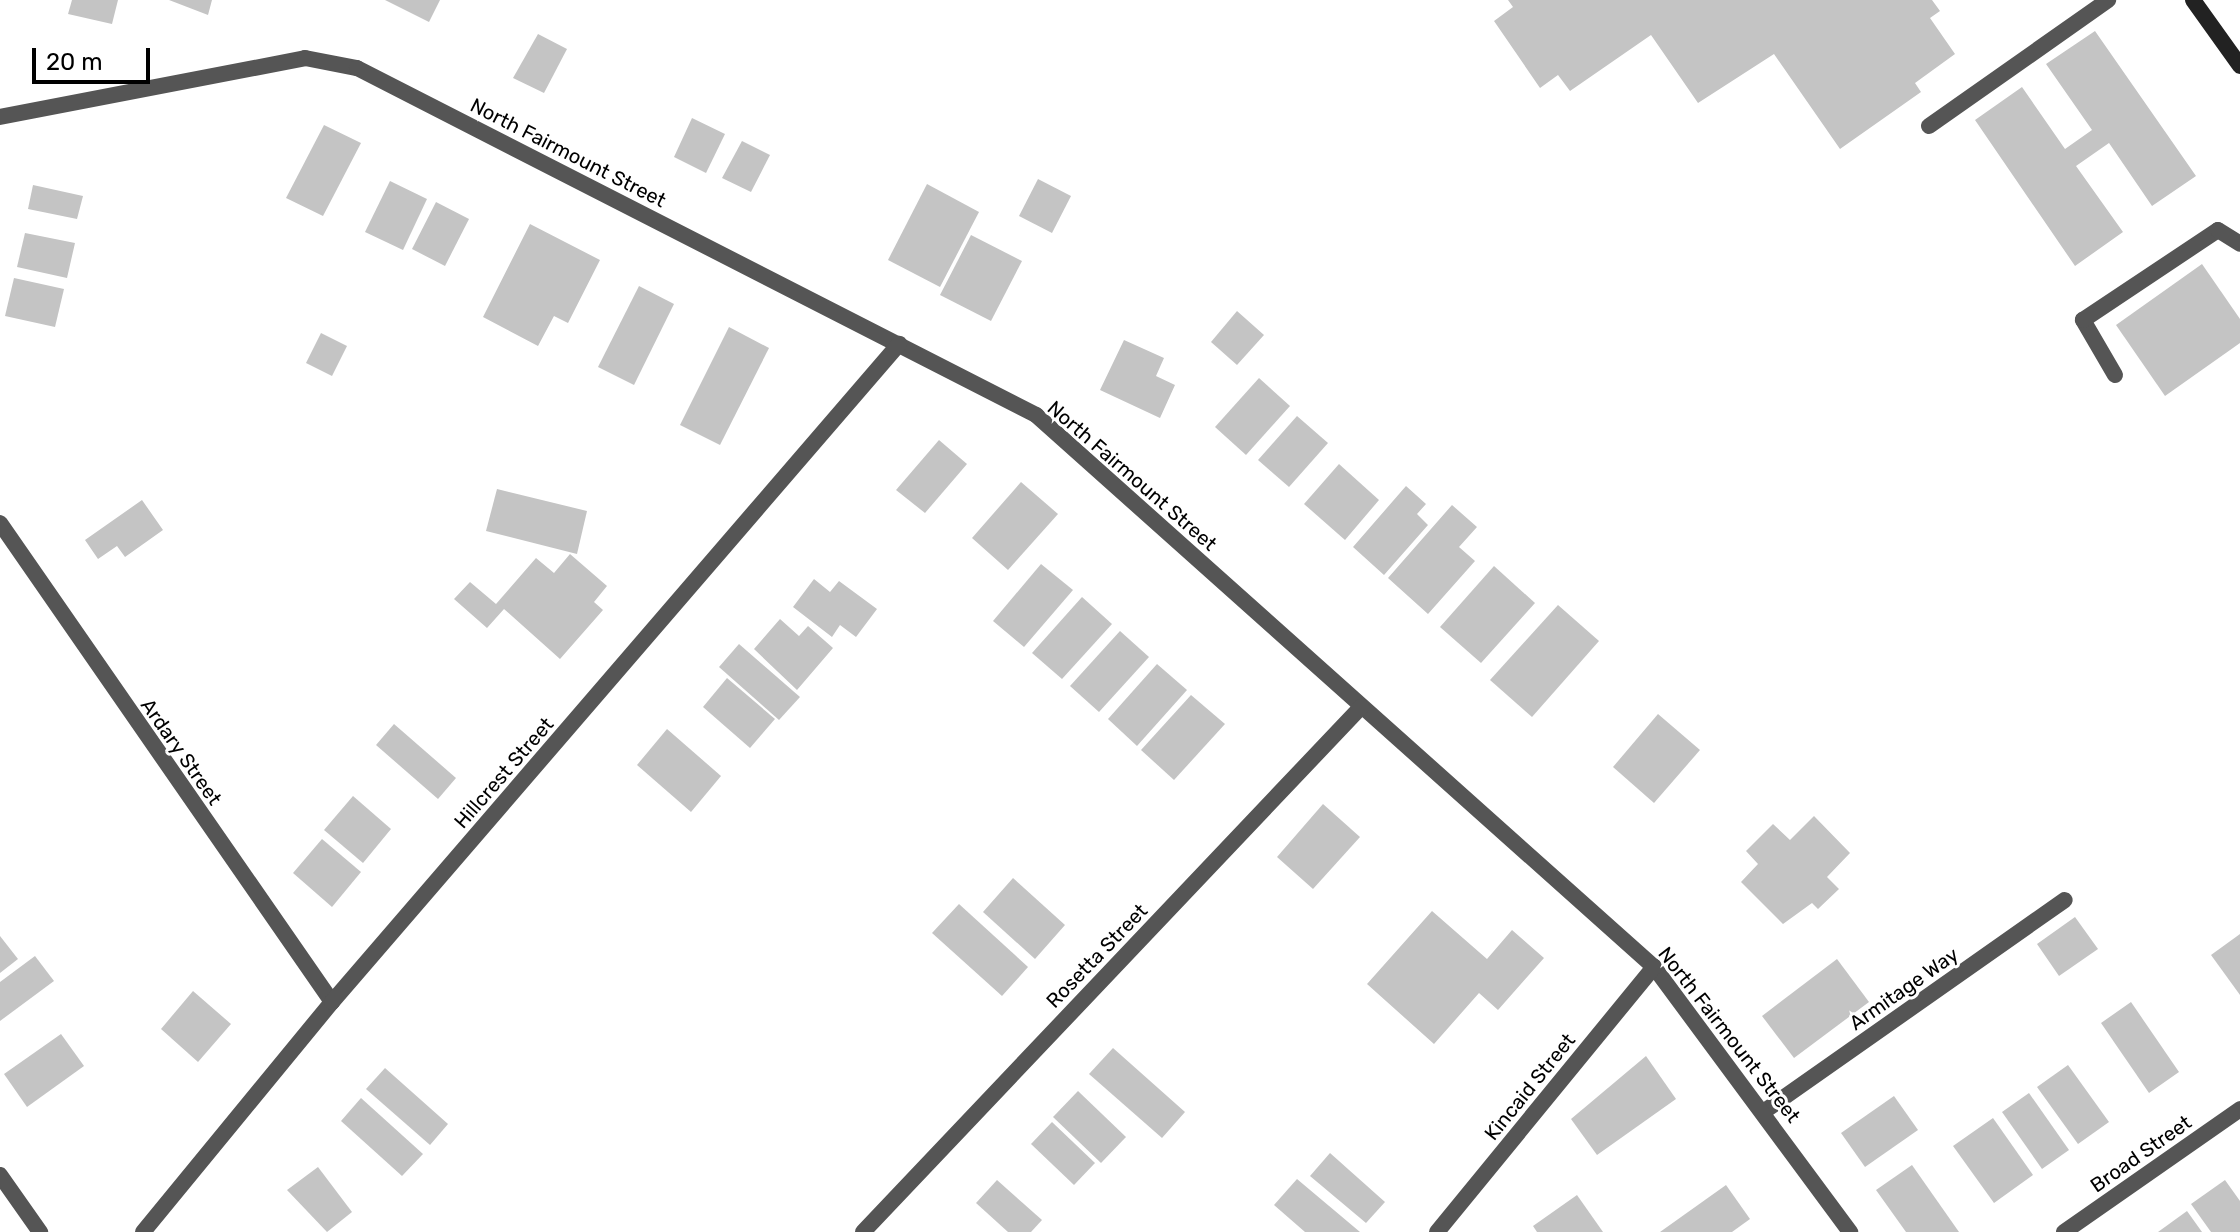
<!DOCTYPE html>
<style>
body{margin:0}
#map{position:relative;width:2240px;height:1232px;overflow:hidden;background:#fff;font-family:Rubik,sans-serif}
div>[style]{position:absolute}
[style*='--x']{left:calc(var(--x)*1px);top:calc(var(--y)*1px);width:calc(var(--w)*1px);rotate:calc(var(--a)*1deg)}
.building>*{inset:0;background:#c4c4c4}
.service>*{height:16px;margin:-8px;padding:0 8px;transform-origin:8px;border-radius:8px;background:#555}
.minor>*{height:16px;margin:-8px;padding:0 8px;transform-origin:8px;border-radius:8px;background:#555}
.secondary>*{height:16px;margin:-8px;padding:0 8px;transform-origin:8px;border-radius:8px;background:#222}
span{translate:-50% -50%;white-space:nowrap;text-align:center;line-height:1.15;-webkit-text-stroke:6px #fff;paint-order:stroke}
.street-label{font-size:20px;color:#000}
.scale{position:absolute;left:32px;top:48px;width:118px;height:36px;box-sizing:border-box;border:4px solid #000;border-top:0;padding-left:10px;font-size:24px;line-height:28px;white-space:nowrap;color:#000;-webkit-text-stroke:6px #fff;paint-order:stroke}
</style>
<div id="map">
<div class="building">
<i style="clip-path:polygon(72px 0,118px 0,112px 24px,68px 14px)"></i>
<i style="clip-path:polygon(169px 0,212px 0,208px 15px)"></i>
<i style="clip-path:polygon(385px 0,440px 0,429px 22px)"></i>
<i style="clip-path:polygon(1508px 0,1932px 0,1940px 11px,1930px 18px,1955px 54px,1915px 83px,1921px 92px,1840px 149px,1774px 54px,1698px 103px,1651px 35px,1570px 91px,1558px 75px,1540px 88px,1494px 21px,1513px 7px)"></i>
<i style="clip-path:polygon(2095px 31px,2196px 176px,2152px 206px,2109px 143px,2076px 166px,2123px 232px,2075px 266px,1975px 120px,2022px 87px,2065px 149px,2092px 130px,2046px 64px)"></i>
<i style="clip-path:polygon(538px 34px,567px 49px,544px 93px,513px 78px)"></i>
<i style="clip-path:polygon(692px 118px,725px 134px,706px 173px,674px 157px)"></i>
<i style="clip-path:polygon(324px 125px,361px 143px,323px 216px,286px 198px)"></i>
<i style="clip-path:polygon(742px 141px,770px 155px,751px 192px,722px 178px)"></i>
<i style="clip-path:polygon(1038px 179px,1071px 196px,1052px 233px,1019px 216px)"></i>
<i style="clip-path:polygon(390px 181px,427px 199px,403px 250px,365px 232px)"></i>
<i style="clip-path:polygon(927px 184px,979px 212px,940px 287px,888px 260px)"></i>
<i style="clip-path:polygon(33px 185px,83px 196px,77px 219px,28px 209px)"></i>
<i style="clip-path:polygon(436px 202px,469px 219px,445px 266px,412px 249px)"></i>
<i style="clip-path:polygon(530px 224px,600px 260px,568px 323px,554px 316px,538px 346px,483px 317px)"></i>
<i style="clip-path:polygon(25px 233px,75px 243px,67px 278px,17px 267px)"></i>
<i style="clip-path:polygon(971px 235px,1022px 261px,991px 321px,940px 295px)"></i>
<i style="clip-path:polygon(2202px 264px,2240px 319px,2240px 343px,2165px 396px,2116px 325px)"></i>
<i style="clip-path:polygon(14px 278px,64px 289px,55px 327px,5px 316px)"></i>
<i style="clip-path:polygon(639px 286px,674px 304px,634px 385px,598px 367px)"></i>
<i style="clip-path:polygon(1237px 311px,1264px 335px,1237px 365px,1211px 342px)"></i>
<i style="clip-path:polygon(729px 327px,769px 348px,720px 445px,680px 425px)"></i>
<i style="clip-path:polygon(321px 333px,347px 346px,332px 376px,306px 363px)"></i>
<i style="clip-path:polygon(1124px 340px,1164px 358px,1156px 376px,1175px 385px,1160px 418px,1100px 390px)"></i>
<i style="clip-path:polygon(1259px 378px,1290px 406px,1246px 455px,1215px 427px)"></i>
<i style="clip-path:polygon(1297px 416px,1328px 443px,1289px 487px,1258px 460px)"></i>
<i style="clip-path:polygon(939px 440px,967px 464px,925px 513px,896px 490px)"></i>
<i style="clip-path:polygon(1339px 464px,1379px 500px,1345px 540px,1304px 504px)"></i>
<i style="clip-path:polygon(1021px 482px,1058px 514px,1008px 570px,972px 538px)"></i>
<i style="clip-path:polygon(1406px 486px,1426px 504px,1417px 514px,1428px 525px,1384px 575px,1353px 547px)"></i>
<i style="clip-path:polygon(497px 489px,587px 511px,577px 554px,486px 531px)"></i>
<i style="clip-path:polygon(142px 500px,163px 530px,125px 557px,117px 546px,98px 559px,85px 540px)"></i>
<i style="clip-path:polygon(1452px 505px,1477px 527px,1459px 547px,1475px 561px,1428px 614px,1388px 578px)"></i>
<i style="clip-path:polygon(570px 554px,607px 586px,594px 602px,603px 610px,560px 659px,504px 609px,487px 628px,454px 599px,470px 582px,496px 604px,536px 558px,554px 573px)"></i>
<i style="clip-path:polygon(1041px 564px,1073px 590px,1024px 647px,993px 621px)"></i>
<i style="clip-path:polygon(1494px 566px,1535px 603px,1481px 663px,1440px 627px)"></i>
<i style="clip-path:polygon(814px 579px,830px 592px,839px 581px,877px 609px,856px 637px,840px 625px,832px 637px,793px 607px)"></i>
<i style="clip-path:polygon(1082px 597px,1112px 624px,1062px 679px,1032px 653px)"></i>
<i style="clip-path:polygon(1558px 605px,1599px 641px,1532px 717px,1490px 680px)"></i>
<i style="clip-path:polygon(780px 619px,799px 636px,808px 626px,833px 648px,797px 690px,754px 649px)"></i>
<i style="clip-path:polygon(1120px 631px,1149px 657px,1099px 712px,1070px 686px)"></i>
<i style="clip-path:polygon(739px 644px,800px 697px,779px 720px,719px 667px)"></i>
<i style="clip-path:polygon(1157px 664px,1187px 690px,1137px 746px,1108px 719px)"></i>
<i style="clip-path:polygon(727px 678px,775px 719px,750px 748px,703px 707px)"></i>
<i style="clip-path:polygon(1191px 695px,1225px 724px,1174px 780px,1141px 750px)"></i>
<i style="clip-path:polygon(1658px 714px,1700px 750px,1654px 803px,1613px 767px)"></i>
<i style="clip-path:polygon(394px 724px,456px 778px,438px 799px,376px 745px)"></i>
<i style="clip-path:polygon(667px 729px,721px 776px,691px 812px,637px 765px)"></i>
<i style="clip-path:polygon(353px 796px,391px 829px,363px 863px,324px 830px)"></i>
<i style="clip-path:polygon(1323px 804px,1360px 837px,1313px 889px,1277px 857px)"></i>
<i style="clip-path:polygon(1814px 816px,1850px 853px,1827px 877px,1839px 889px,1818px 909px,1812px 903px,1783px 924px,1741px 882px,1758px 864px,1746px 851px,1773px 824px,1790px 840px)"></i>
<i style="clip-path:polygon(322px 839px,361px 872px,332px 907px,293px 873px)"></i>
<i style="clip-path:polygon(1013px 878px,1065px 925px,1035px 959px,983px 912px)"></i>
<i style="clip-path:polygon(959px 904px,1028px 967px,1002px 996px,932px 933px)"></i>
<i style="clip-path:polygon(1432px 911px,1487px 959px,1512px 930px,1544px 958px,1498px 1010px,1479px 993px,1434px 1044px,1367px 984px)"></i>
<i style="clip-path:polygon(2075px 917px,2098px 949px,2059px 976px,2037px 944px)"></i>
<i style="clip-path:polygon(2240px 934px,2240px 995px,2211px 955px)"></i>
<i style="clip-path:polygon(0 936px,18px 959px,0 973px)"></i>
<i style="clip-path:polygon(35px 956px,54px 981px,0 1021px,0 982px)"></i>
<i style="clip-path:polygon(1837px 959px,1869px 1002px,1794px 1058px,1762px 1016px)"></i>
<i style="clip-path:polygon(193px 991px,231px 1024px,198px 1062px,161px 1029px)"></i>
<i style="clip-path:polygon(2131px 1002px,2179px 1072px,2149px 1093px,2101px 1023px)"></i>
<i style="clip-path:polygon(61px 1034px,84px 1066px,27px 1107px,4px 1074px)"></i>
<i style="clip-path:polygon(1113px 1048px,1185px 1112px,1162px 1138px,1089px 1074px)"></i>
<i style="clip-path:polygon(1646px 1056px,1676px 1099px,1597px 1155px,1571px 1119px)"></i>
<i style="clip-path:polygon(2068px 1065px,2109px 1122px,2078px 1144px,2037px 1087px)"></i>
<i style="clip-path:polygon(385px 1068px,448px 1124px,430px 1145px,366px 1089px)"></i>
<i style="clip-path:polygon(1078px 1091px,1126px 1137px,1101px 1163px,1053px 1117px)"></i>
<i style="clip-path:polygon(2029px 1093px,2069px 1150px,2042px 1169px,2002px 1112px)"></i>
<i style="clip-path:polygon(1894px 1096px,1918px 1130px,1865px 1167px,1841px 1133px)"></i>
<i style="clip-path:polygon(361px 1098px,423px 1154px,402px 1176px,341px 1121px)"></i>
<i style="clip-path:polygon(1993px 1118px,2033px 1175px,1994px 1203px,1953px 1146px)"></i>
<i style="clip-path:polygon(1052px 1122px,1095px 1163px,1074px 1185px,1031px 1144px)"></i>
<i style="clip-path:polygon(1330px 1153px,1385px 1202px,1366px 1223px,1310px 1176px)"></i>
<i style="clip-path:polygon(1912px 1165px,1959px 1232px,1906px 1232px,1876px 1190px)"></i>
<i style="clip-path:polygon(318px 1167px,352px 1212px,327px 1232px,287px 1190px)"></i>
<i style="clip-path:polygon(1297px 1179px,1360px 1232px,1305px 1232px,1274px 1205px)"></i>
<i style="clip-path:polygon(997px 1180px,1042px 1220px,1031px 1232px,1008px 1232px,976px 1203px)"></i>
<i style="clip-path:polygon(2225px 1180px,2240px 1201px,2240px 1232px,2211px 1232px,2191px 1204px)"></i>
<i style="clip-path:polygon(1726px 1185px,1750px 1219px,1732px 1232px,1660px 1232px)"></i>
<i style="clip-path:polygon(1577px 1195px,1603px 1232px,1537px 1232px,1533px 1226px)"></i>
<i style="clip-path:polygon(2187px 1211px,2202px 1232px,2158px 1232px)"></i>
</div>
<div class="service">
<i style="--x:1929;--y:126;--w:219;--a:-35.1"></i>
<i style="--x:2115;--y:375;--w:64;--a:-120.2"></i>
<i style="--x:2083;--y:320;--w:162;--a:-33.7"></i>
<i style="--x:2218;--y:230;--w:26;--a:32"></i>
<i style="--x:1766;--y:1110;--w:365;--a:-35.1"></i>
</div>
<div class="minor">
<i style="--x:0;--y:117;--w:311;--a:-10.9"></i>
<i style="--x:305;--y:58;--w:53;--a:10.9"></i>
<i style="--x:357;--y:68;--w:763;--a:27.07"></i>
<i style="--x:1036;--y:415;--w:829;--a:41.77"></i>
<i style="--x:1654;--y:967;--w:330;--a:53.5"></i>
<i style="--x:0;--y:523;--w:583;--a:55.27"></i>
<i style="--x:0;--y:1175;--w:70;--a:54.9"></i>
<i style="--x:143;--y:1232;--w:298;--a:-50.6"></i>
<i style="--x:332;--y:1002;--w:869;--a:-49.25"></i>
<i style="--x:863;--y:1232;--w:724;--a:-46.51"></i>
<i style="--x:1437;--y:1232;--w:343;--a:-50.7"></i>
<i style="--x:2064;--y:1232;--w:215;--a:-34.9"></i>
</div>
<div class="secondary">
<i style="--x:2193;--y:0;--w:81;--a:54.5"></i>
</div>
<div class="street-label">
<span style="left:568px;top:153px;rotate:27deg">North Fairmount Street</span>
<span style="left:1132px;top:476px;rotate:41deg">North Fairmount Street</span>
<span style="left:181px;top:752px;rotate:55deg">Ardary Street</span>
<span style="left:504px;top:773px;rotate:-49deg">Hillcrest Street</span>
<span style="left:1097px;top:956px;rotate:-46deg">Rosetta Street</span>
<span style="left:1904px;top:989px;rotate:-35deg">Armitage Way</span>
<span style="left:1729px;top:1035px;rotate:52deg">North Fairmount Street</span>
<span style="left:1530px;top:1087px;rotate:-51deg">Kincaid Street</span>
<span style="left:2141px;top:1154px;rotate:-35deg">Broad Street</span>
</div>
<div class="scale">20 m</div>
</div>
